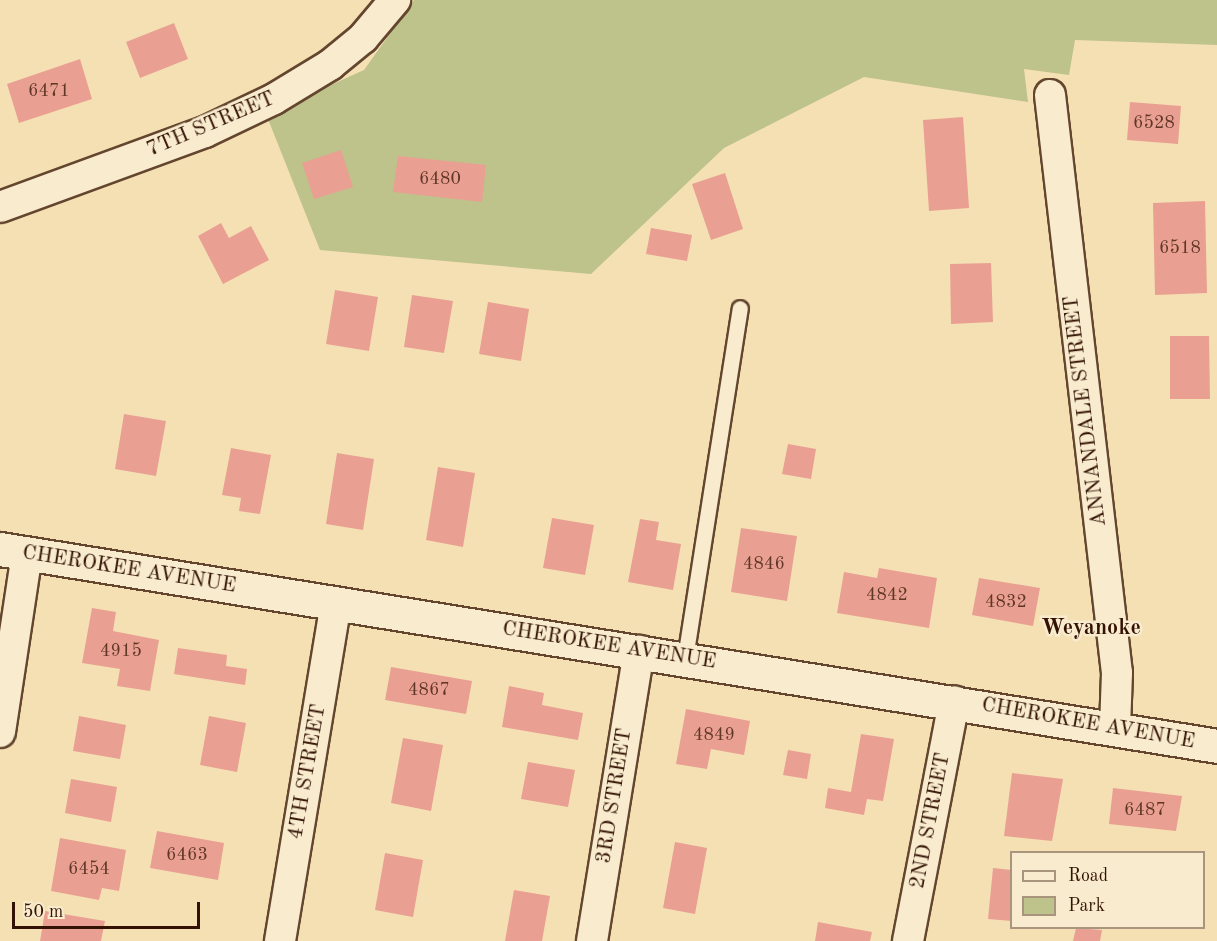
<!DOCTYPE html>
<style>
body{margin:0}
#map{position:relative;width:1217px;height:941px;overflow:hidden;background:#f5e0b4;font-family:"Old Standard TT",serif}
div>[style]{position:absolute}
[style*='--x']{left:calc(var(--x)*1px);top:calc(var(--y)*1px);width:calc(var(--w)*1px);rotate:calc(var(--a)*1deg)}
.green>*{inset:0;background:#bec28b}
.building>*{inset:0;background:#e9a092}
.roads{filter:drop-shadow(2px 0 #64462f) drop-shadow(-2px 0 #64462f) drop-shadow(0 2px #64462f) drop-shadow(0 -2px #64462f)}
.lane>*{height:15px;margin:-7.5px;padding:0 7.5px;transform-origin:7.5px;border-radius:7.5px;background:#f8ebce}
.street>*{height:30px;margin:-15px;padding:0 15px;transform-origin:15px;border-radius:15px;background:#f8ebce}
.secondary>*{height:33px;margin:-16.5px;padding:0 16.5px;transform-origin:16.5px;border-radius:16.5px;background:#f8ebce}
span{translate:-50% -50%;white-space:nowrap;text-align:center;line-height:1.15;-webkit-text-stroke:5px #f8ebce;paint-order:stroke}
.number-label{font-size:18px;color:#603627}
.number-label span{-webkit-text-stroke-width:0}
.street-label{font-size:21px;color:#331203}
.neighbourhood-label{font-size:22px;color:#331203;font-weight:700}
.legend{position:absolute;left:1010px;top:851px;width:195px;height:78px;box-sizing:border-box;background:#f8ebce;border:2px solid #a9947d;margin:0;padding:8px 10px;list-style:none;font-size:18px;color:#331203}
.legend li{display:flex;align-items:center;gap:12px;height:30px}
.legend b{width:30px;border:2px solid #a9947d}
.scale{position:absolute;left:12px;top:902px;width:188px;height:27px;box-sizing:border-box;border:3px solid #331203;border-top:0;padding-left:8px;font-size:18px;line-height:21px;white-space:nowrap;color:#331203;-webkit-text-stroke:4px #f8ebce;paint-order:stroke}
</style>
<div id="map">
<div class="green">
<i style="clip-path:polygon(414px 0,1217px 0,1217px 45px,1075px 40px,1069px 75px,1024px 69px,1028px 102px,864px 77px,724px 148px,591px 274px,320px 250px,266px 114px,364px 70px)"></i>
</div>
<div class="building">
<i style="clip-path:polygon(174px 23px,188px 59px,140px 78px,126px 42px)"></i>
<i style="clip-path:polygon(80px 59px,92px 99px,19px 123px,7px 84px)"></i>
<i style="clip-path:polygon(1130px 102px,1181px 106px,1178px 144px,1127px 140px)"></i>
<i style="clip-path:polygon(963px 117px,969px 208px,929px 211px,923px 120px)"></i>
<i style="clip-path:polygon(341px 150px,353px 187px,314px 199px,302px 163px)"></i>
<i style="clip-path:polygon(398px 156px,486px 165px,482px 202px,393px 192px)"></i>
<i style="clip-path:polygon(725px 173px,743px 229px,711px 240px,692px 184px)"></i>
<i style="clip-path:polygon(1205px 201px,1207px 293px,1155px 295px,1153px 203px)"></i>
<i style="clip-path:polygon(221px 223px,229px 238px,251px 226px,269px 260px,223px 284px,198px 236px)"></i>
<i style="clip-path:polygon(651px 228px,692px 235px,687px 261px,646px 254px)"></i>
<i style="clip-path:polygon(991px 263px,993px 322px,951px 324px,950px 264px)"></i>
<i style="clip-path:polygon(335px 290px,378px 297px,369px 351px,326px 344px)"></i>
<i style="clip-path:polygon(412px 295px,453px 301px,444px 353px,404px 347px)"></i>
<i style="clip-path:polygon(488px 302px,529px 309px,521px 361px,479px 354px)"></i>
<i style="clip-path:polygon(1170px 336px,1209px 336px,1210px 399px,1170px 399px)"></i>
<i style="clip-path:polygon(124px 414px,166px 421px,156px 476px,115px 469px)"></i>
<i style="clip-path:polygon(788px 444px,816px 449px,811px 479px,782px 474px)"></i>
<i style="clip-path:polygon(231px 448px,271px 455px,260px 514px,239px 511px,241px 498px,222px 495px)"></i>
<i style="clip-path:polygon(337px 453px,374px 459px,363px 530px,326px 524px)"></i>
<i style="clip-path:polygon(438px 467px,475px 473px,463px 547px,426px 540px)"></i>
<i style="clip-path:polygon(552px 518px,594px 525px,585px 575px,543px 568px)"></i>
<i style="clip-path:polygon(640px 519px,659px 522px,656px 540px,681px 544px,673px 590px,628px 582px)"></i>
<i style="clip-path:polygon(741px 528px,797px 536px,787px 601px,731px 592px)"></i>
<i style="clip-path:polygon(879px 568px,937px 578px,929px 628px,837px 613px,844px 572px,877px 578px)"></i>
<i style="clip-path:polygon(979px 578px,1040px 588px,1033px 626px,972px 615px)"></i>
<i style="clip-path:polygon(92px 608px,116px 612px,113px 631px,159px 640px,150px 691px,117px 686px,120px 669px,82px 663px)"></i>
<i style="clip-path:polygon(178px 648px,227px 655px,226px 666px,247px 669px,245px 685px,174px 674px)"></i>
<i style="clip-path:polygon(391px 667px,472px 681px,466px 714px,385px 700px)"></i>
<i style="clip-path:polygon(509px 686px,544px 693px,542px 705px,583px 713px,578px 740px,502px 727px)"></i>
<i style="clip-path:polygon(686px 709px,750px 721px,744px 755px,711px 749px,707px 769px,676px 764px)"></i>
<i style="clip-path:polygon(79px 716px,126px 725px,120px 759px,73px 751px)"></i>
<i style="clip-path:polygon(209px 716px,246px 723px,237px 772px,200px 765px)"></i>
<i style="clip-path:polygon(861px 734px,894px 739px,883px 801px,867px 799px,864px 815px,825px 808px,828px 788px,851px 792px)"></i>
<i style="clip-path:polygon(403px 738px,443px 745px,431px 811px,391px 803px)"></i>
<i style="clip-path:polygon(788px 750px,811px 754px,807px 779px,783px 775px)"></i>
<i style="clip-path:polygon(528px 762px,575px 770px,568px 807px,521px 799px)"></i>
<i style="clip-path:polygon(1012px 773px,1063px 779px,1052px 841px,1004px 836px)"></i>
<i style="clip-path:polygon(71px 779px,117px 787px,111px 822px,65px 813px)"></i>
<i style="clip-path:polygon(1113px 788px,1182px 796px,1176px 831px,1109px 824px)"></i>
<i style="clip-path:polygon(157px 831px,224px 843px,218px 880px,150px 868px)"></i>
<i style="clip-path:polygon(60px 838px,126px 850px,119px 891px,102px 888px,99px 900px,51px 891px)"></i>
<i style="clip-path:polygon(675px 842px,707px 848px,695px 914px,663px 908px)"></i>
<i style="clip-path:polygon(385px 853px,423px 860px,413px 917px,375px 910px)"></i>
<i style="clip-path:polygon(993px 868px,1012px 870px,1012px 921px,988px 919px)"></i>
<i style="clip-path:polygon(514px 890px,550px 896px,542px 941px,505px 941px)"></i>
<i style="clip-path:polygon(45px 911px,105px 921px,101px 941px,40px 941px)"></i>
<i style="clip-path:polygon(818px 922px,872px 932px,870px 941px,815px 941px)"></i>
<i style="clip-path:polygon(1076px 928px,1102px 930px,1100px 941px,1073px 941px)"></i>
</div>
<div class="roads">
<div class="lane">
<i style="--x:685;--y:658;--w:354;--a:-81.1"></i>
</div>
<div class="street">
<i style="--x:1050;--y:95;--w:582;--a:83.39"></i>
<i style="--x:1117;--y:673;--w:55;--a:92.1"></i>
<i style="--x:0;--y:207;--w:218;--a:-20.1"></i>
<i style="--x:205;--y:132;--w:76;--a:-25.6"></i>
<i style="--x:274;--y:99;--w:66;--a:-31.3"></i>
<i style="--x:330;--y:65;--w:43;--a:-39.3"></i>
<i style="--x:363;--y:38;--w:50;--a:-49.9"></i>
<i style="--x:0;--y:732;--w:181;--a:-81.4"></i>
<i style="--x:280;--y:941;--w:343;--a:-80.6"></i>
<i style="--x:592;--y:941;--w:294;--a:-80.8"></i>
<i style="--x:908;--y:941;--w:244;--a:-79.1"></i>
</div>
<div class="secondary">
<i style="--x:0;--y:549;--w:1233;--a:9.19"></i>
</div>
</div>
<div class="number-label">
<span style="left:49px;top:91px">6471</span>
<span style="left:1154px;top:123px">6528</span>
<span style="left:440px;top:179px">6480</span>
<span style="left:1180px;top:248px">6518</span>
<span style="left:764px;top:564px">4846</span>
<span style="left:887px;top:595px">4842</span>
<span style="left:1006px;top:602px">4832</span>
<span style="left:121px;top:651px">4915</span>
<span style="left:429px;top:690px">4867</span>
<span style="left:714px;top:735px">4849</span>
<span style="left:1145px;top:810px">6487</span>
<span style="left:187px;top:855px">6463</span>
<span style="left:89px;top:869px">6454</span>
</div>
<div class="street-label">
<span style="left:211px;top:125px;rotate:-23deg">7TH STREET</span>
<span style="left:1086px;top:411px;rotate:-97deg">ANNANDALE STREET</span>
<span style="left:129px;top:570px;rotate:9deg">CHEROKEE AVENUE</span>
<span style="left:609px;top:646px;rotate:9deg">CHEROKEE AVENUE</span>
<span style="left:1088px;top:724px;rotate:10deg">CHEROKEE AVENUE</span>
<span style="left:308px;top:772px;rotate:-80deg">4TH STREET</span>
<span style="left:615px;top:796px;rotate:-81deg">3RD STREET</span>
<span style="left:931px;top:821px;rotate:-79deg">2ND STREET</span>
</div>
<div class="neighbourhood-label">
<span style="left:1091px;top:629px">Weyanoke</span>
</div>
<ul class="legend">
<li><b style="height:8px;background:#f8ebce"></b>Road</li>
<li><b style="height:16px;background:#bec28b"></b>Park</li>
</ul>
<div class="scale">50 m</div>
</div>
